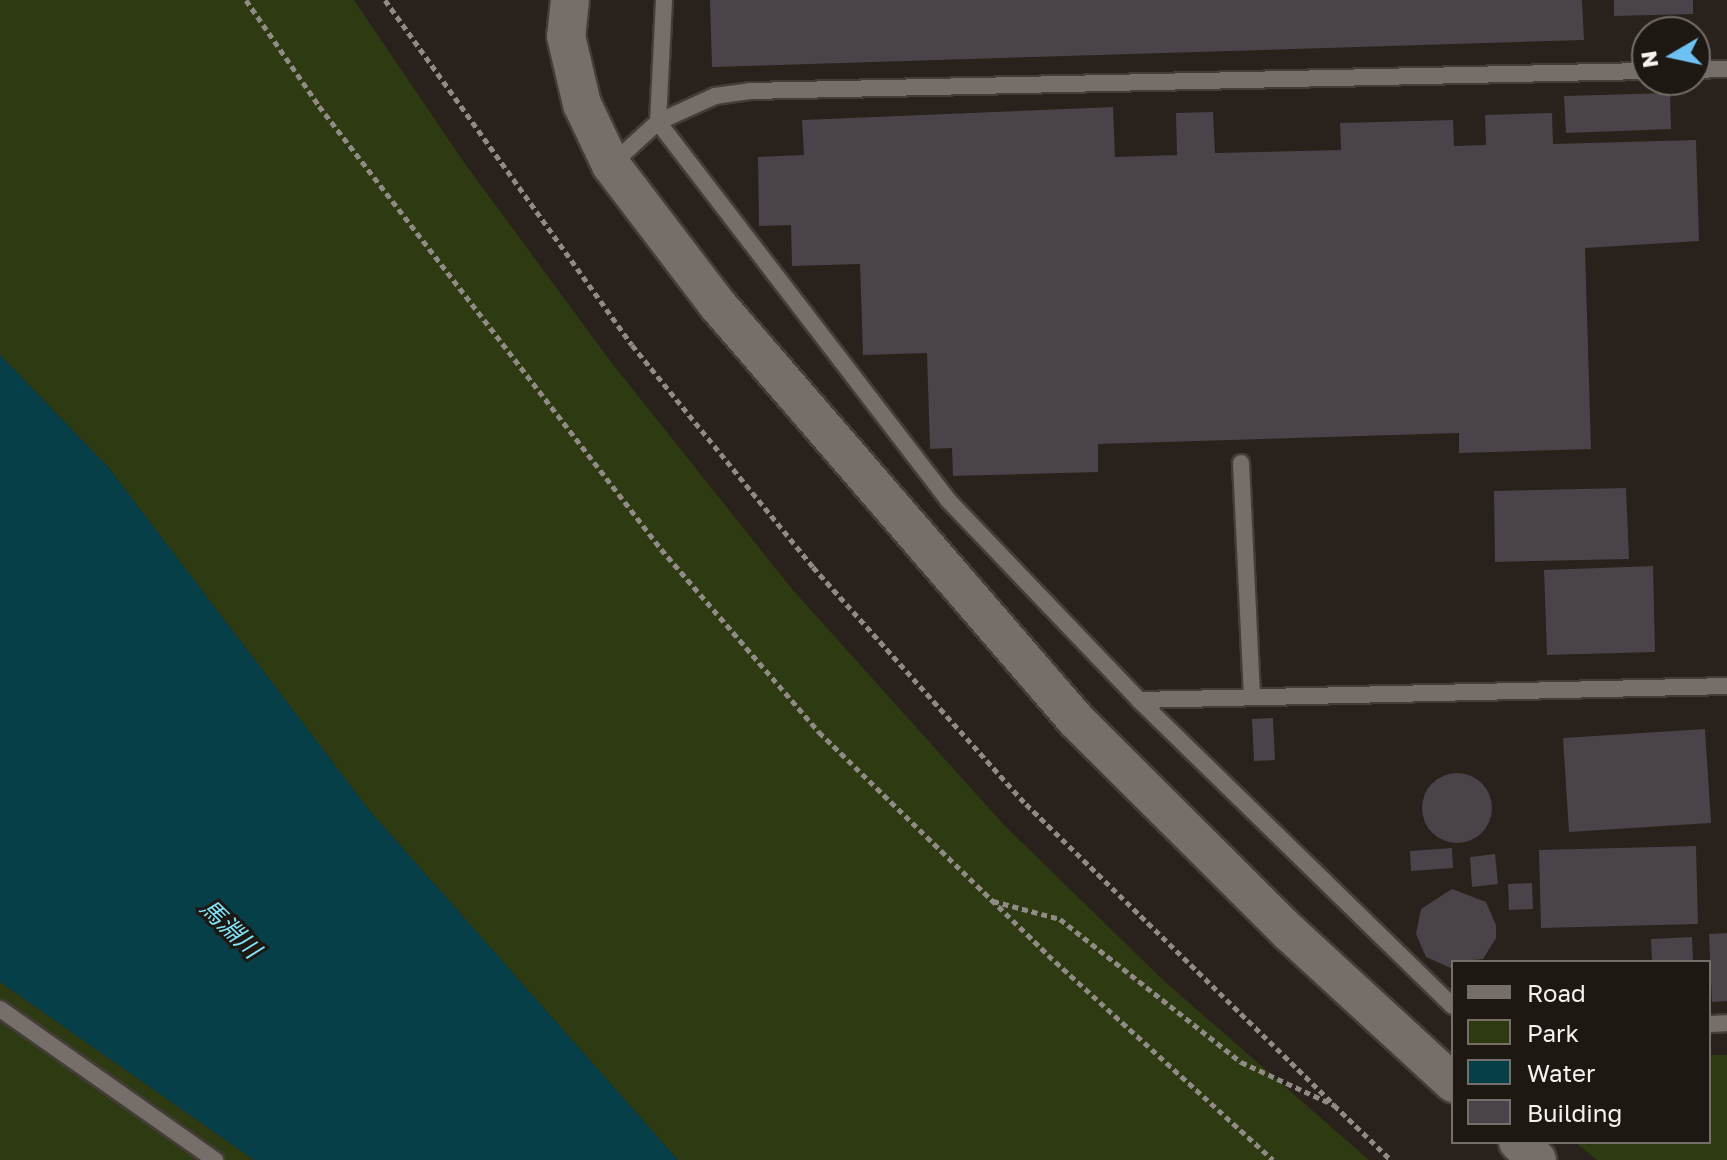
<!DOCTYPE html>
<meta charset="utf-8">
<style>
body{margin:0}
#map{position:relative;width:1727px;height:1160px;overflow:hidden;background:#28211c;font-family:"Golos Text","Noto Sans JP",sans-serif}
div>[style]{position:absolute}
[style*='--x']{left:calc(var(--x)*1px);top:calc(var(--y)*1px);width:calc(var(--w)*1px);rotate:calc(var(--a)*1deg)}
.green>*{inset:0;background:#2e3b12}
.water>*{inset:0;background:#073f49}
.building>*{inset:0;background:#4a4349}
.round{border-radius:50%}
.path>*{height:5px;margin-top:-2.5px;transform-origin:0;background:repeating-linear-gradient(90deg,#918b87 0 6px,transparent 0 10px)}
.roads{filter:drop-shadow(2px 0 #433d39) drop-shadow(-2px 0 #433d39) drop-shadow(0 2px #433d39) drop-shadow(0 -2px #433d39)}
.service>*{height:16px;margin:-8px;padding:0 8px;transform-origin:8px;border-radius:8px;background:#766e68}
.tertiary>*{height:38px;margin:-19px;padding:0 19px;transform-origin:19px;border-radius:19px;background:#766e68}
span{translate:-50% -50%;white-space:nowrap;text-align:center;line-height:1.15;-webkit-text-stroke:6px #1e1813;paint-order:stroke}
.water-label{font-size:24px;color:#7fe3f9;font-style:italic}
.legend{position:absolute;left:1451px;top:960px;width:260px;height:184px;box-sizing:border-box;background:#1e1813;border:2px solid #756f6b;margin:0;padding:10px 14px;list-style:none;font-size:24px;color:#f7f2ef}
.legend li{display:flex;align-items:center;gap:16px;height:40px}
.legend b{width:40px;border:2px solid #756f6b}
.north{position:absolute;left:1631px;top:16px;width:80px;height:80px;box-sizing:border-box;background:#1e1813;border:2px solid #756f6b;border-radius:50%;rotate:261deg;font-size:22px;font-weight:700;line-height:32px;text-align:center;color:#f7f2ef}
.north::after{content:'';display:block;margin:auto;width:28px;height:36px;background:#6dc2f3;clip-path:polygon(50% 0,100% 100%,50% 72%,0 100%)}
</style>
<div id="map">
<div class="green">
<i style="clip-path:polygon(0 0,354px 0,463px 161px,611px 362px,792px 589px,1004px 825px,1163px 980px,1369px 1160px,678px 1160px,369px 810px,108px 467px,0 355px)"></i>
<i style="clip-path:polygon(0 982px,254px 1160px,0 1160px)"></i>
<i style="clip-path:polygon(1709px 1055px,1727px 1055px,1727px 1160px,1597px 1160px,1575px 1142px,1709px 1142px)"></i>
</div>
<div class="water">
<i style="clip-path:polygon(0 355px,108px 467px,369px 810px,678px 1160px,254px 1160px,0 982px)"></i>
</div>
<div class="building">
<i style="clip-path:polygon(710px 0,1582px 0,1584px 40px,712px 67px)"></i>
<i style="clip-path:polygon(1614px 0,1693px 0,1693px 14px,1614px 16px)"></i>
<i style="clip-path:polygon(1670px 93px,1671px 129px,1566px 133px,1564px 96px)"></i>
<i style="clip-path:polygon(1113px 107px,1115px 157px,1177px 155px,1176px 113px,1213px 112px,1215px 153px,1341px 150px,1340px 123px,1453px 120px,1454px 146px,1486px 145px,1485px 115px,1552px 113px,1553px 144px,1696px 140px,1699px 241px,1585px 248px,1591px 449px,1459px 453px,1459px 433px,1098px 444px,1098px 472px,953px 476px,952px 448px,930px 449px,927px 353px,863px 355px,860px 264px,792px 266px,791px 225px,759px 226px,758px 157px,804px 155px,802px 120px)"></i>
<i style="clip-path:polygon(1626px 488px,1629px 559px,1495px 562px,1494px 491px)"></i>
<i style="clip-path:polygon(1653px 566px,1655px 652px,1547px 655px,1544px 570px)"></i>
<i style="clip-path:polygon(1273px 718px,1275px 760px,1254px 761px,1252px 719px)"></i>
<i style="clip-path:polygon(1705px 729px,1711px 823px,1569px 832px,1563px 738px)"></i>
<i class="round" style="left:1422px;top:773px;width:70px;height:70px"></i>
<i style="clip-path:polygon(1696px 846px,1698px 924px,1541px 928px,1539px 850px)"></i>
<i style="clip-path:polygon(1452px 848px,1453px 868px,1411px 871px,1410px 851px)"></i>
<i style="clip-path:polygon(1495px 854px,1498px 884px,1472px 887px,1470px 857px)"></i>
<i style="clip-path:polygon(1532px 883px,1533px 909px,1509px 910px,1508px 884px)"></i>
<i style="clip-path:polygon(1452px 889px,1486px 902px,1496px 925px,1496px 938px,1483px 959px,1453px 962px,1453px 969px,1426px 957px,1416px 934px,1421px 909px)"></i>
<i style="clip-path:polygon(1727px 933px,1727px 1001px,1712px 1002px,1709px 934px)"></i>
<i style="clip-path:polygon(1692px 937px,1693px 962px,1652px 962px,1651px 939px)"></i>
</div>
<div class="path">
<i style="--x:246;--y:0;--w:129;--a:55.4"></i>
<i style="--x:319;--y:106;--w:560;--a:52.33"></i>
<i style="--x:661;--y:549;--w:242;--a:49.2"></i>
<i style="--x:819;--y:732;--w:320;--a:44.2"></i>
<i style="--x:1048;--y:955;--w:304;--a:42.3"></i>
<i style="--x:385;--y:0;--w:424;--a:54.4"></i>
<i style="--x:632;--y:345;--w:286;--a:50.8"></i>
<i style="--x:813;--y:567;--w:319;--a:48.1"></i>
<i style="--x:1026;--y:804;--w:431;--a:44.3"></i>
<i style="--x:993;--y:901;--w:69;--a:15"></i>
<i style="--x:1060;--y:919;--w:231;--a:38.3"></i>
<i style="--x:1241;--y:1062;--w:102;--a:24.8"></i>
<i style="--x:1334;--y:1105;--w:79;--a:44"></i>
</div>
<div class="roads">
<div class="service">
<i style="--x:664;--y:0;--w:122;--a:92.8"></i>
<i style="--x:658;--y:122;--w:476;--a:52.5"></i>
<i style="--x:948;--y:500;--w:277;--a:46.3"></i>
<i style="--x:1139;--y:700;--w:438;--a:44.3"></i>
<i style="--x:1695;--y:70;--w:32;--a:-2"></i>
<i style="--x:612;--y:164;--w:62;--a:-42.4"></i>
<i style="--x:658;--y:122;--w:63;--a:-24.5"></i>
<i style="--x:715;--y:96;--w:35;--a:-8"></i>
<i style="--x:750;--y:91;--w:897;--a:-1.28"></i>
<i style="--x:1241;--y:463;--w:234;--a:87.3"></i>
<i style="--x:1139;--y:700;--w:588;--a:-1.36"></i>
<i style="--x:0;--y:1009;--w:263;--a:35.1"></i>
<i style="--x:1709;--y:1024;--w:18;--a:-3"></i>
</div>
<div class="tertiary">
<i style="--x:570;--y:0;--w:36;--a:96"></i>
<i style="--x:566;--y:36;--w:70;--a:76.8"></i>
<i style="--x:582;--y:104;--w:68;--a:64.6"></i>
<i style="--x:611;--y:165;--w:173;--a:52.7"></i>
<i style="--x:716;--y:303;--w:551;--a:49.2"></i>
<i style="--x:1076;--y:720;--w:302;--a:44.9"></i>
<i style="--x:1290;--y:933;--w:222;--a:42.6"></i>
<i style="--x:1518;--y:1142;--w:26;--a:43"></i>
</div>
</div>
<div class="water-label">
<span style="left:231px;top:928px;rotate:44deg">馬淵川</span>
</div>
<ul class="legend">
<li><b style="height:10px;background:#766e68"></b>Road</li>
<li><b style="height:22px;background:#2e3b12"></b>Park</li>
<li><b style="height:22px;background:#073f49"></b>Water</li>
<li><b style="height:22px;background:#4a4349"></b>Building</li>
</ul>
<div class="north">N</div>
</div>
